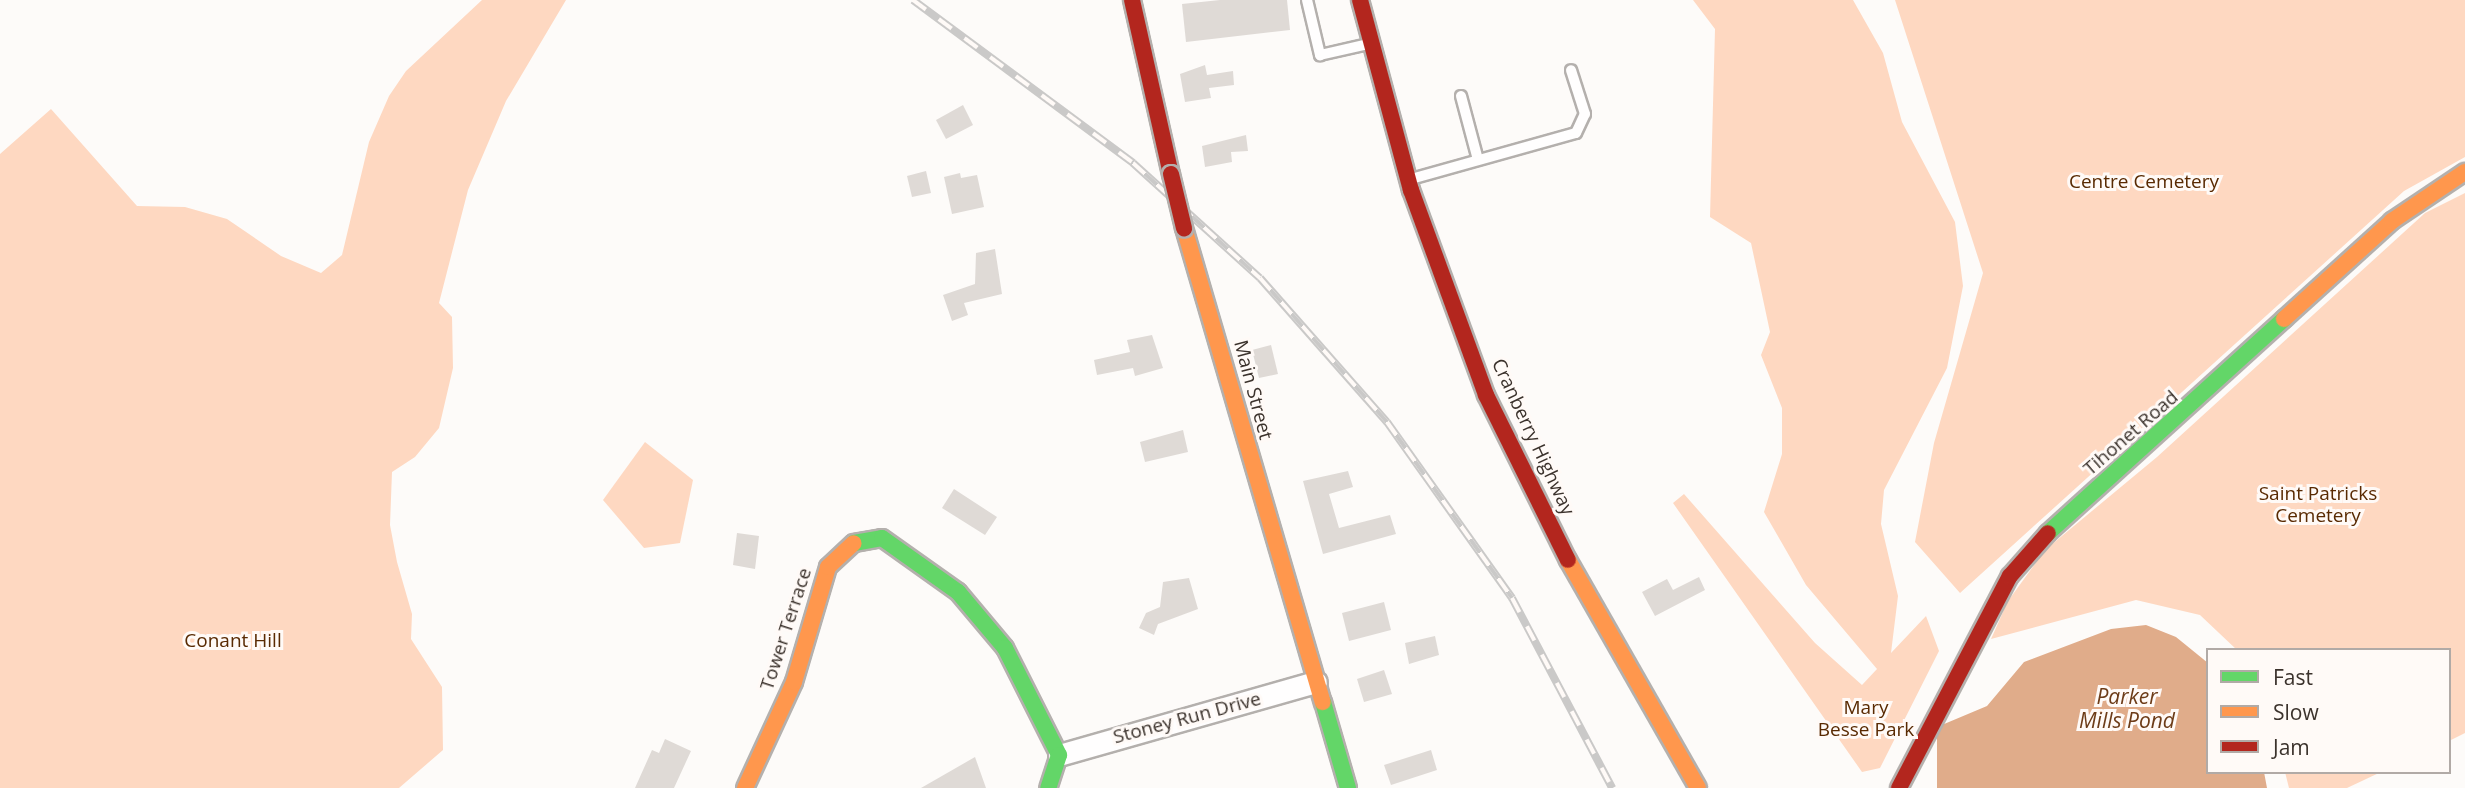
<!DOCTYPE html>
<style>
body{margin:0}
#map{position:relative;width:2465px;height:788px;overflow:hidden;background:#fdfbf9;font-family:"Open Sans",sans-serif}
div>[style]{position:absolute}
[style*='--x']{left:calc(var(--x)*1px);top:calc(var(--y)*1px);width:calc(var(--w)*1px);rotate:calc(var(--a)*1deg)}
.green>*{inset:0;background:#fed8c1}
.water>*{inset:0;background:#e0ac8a}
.building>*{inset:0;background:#dfdad6}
.roads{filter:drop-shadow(2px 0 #b4b0ad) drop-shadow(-2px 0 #b4b0ad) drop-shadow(0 2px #b4b0ad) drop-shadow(0 -2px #b4b0ad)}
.lane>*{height:10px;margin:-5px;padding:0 5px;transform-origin:5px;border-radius:5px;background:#fffefe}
.street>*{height:21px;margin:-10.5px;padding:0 10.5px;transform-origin:10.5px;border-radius:10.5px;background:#fffefe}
.fast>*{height:16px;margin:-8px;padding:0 8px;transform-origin:8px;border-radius:8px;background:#63d668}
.slow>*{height:16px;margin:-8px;padding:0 8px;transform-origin:8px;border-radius:8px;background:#ff974d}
.jam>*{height:16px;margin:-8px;padding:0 8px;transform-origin:8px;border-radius:8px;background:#b3261e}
.rail>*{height:8px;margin-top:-4px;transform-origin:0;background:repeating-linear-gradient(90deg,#fffaf7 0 16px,#cac9c8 0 32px);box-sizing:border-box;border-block:2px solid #cac9c8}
.bridges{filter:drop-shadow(2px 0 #b4b0ad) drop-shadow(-2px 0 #b4b0ad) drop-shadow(0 2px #b4b0ad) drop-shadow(0 -2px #b4b0ad)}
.jam-bridge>*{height:16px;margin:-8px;padding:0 8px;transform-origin:8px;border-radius:8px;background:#b3261e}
span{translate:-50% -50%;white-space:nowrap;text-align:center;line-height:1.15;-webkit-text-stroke:6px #fffaf7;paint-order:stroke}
.park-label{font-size:19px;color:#592a02}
.street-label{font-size:19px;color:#3b322c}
.water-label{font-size:21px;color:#6d3c18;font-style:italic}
.legend{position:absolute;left:2206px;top:648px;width:245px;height:126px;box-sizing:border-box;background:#fffaf7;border:2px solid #b1aaa6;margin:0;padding:9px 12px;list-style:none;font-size:21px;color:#3b322c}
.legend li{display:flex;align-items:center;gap:14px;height:35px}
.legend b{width:35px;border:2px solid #b1aaa6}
</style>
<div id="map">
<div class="green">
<i style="clip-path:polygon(482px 0,566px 0,506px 101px,468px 190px,439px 303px,452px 317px,453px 368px,439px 428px,415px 457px,392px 472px,390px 525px,397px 562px,412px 614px,411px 639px,442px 687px,443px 750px,399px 788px,0 788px,0 154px,51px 109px,137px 206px,185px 207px,227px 219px,281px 256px,321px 273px,342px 255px,369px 142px,389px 96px,406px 71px)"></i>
<i style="clip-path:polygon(1693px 0,1853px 0,1883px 53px,1902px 122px,1955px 222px,1963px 286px,1947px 368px,1884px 490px,1881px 524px,1898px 596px,1891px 653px,1926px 616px,1939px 651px,1880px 768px,1862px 772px,1673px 503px,1684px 494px,1815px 643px,1862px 685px,1877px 669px,1806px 585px,1764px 512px,1782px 454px,1782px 408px,1761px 355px,1770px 332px,1751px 243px,1710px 217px,1715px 29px)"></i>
<i style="clip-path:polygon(1895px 0,2465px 0,2465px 157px,2404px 191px,1960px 593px,1915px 542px,1934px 443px,1983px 273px)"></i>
<i style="clip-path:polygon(2465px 193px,2465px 733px,2449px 741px,2449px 650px,2237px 650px,2200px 615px,2136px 600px,1991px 639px,2008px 601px,2045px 550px,2157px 457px,2425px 213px)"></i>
<i style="clip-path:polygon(645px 442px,693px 480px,680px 543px,644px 548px,603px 500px)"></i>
<i style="clip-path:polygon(2285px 772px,2381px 772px,2347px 788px,2289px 788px)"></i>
</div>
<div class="water">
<i style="clip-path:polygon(2146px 625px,2176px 637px,2208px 663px,2208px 772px,2264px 772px,2267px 788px,1937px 788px,1937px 727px,1987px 706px,2024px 662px,2111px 629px)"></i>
</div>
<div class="building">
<i style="clip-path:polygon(1220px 0,1287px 0,1290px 30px,1186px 42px,1182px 4px)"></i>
<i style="clip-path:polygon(1205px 65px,1207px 75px,1233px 71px,1234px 85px,1209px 88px,1211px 98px,1185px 102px,1180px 74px)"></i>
<i style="clip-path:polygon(963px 105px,973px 125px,946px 139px,936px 120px)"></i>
<i style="clip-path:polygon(1246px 135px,1248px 151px,1231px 152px,1232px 162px,1205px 167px,1202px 146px)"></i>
<i style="clip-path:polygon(926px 171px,931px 193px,912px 197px,907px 176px)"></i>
<i style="clip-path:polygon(960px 173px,961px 178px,977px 175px,984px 207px,952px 214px,944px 177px)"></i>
<i style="clip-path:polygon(995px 249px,1002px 294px,964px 303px,968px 315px,952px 321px,943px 295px,975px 284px,976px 253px)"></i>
<i style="clip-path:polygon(1152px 335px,1163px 368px,1135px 376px,1133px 368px,1097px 375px,1094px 360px,1130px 352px,1127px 340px)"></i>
<i style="clip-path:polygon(1271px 345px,1278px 374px,1259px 378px,1252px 350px)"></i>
<i style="clip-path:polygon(1183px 430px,1188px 452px,1145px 462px,1140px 442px)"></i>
<i style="clip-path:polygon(1348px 471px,1353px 487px,1329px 494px,1339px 528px,1390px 515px,1396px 534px,1323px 554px,1303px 481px)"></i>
<i style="clip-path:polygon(954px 489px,997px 517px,985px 535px,942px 508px)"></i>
<i style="clip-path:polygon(737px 533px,759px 536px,755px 569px,733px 565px)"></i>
<i style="clip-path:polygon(1699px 577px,1705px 590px,1655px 616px,1642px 592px,1667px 579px,1673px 590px)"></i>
<i style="clip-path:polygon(1189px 578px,1198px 609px,1158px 624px,1154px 635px,1139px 628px,1146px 613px,1160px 607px,1163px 582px)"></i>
<i style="clip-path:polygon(1384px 602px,1391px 630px,1349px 641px,1342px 613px)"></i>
<i style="clip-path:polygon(1435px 636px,1439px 655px,1409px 664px,1405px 643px)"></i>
<i style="clip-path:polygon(1384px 670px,1392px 694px,1364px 702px,1357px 679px)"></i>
<i style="clip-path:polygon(665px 739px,691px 751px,674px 788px,635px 788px,652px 750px,659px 753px)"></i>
<i style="clip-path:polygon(1431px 750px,1437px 770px,1391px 785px,1384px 765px)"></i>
<i style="clip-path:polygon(975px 757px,986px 788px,921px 788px)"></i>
</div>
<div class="roads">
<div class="lane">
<i style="--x:1307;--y:0;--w:57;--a:76.7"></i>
<i style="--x:1320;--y:55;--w:49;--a:-12.9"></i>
<i style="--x:1461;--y:96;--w:66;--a:75.1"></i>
<i style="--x:1411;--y:179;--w:171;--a:-15.6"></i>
<i style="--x:1576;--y:133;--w:21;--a:-65"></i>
<i style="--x:1585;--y:114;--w:46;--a:-107.7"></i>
</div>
<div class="street">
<i style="--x:1059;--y:755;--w:267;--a:-15.9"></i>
</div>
<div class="fast">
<i style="--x:2048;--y:533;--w:319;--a:-42.2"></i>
<i style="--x:854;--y:543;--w:28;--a:-10"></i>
<i style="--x:882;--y:538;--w:93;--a:35.4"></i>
<i style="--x:958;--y:592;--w:73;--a:50"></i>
<i style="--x:1005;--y:648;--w:120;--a:63.2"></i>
<i style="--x:1059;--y:755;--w:35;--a:108"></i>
<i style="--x:1323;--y:702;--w:90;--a:73.8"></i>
</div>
<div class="slow">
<i style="--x:1184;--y:228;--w:494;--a:73.7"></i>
<i style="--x:2284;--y:319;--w:146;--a:-42.2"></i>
<i style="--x:2392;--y:221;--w:88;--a:-33.9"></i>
<i style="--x:1568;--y:560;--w:262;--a:60.3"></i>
<i style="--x:745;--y:788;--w:117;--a:-65.2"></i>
<i style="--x:794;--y:682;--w:120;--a:-73.5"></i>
<i style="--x:828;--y:567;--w:35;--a:-43"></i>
</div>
<div class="jam">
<i style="--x:1132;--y:0;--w:178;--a:77.4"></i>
<i style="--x:1360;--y:0;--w:197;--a:75"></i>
<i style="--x:1411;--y:190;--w:218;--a:69.9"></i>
<i style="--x:1486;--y:395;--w:184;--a:63.6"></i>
<i style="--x:1899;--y:788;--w:239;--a:-62.4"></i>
<i style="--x:2010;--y:576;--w:57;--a:-48.5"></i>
</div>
</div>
<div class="rail">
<i style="--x:913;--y:0;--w:274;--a:36.5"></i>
<i style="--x:1133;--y:163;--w:171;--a:42.2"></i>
<i style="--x:1260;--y:278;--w:192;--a:48.6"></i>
<i style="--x:1387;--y:422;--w:216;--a:54.6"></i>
<i style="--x:1512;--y:598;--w:215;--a:62.2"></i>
</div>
<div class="bridges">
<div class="jam-bridge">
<i style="--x:1171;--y:174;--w:56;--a:76.5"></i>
</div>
</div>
<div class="park-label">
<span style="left:2144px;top:182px">Centre Cemetery</span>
<span style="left:2318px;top:505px">Saint Patricks<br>Cemetery</span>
<span style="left:233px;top:641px">Conant Hill</span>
<span style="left:1866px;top:719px">Mary<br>Besse Park</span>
</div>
<div class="street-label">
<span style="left:1253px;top:390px;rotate:75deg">Main Street</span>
<span style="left:2131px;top:433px;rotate:-41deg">Tihonet Road</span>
<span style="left:1533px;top:437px;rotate:65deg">Cranberry Highway</span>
<span style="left:786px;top:629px;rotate:-72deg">Tower Terrace</span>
<span style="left:1187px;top:718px;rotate:-15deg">Stoney Run Drive</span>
</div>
<div class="water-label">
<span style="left:2127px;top:708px">Parker<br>Mills Pond</span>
</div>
<ul class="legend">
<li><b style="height:9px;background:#63d668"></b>Fast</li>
<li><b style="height:9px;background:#ff974d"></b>Slow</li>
<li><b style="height:9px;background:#b3261e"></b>Jam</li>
</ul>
</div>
